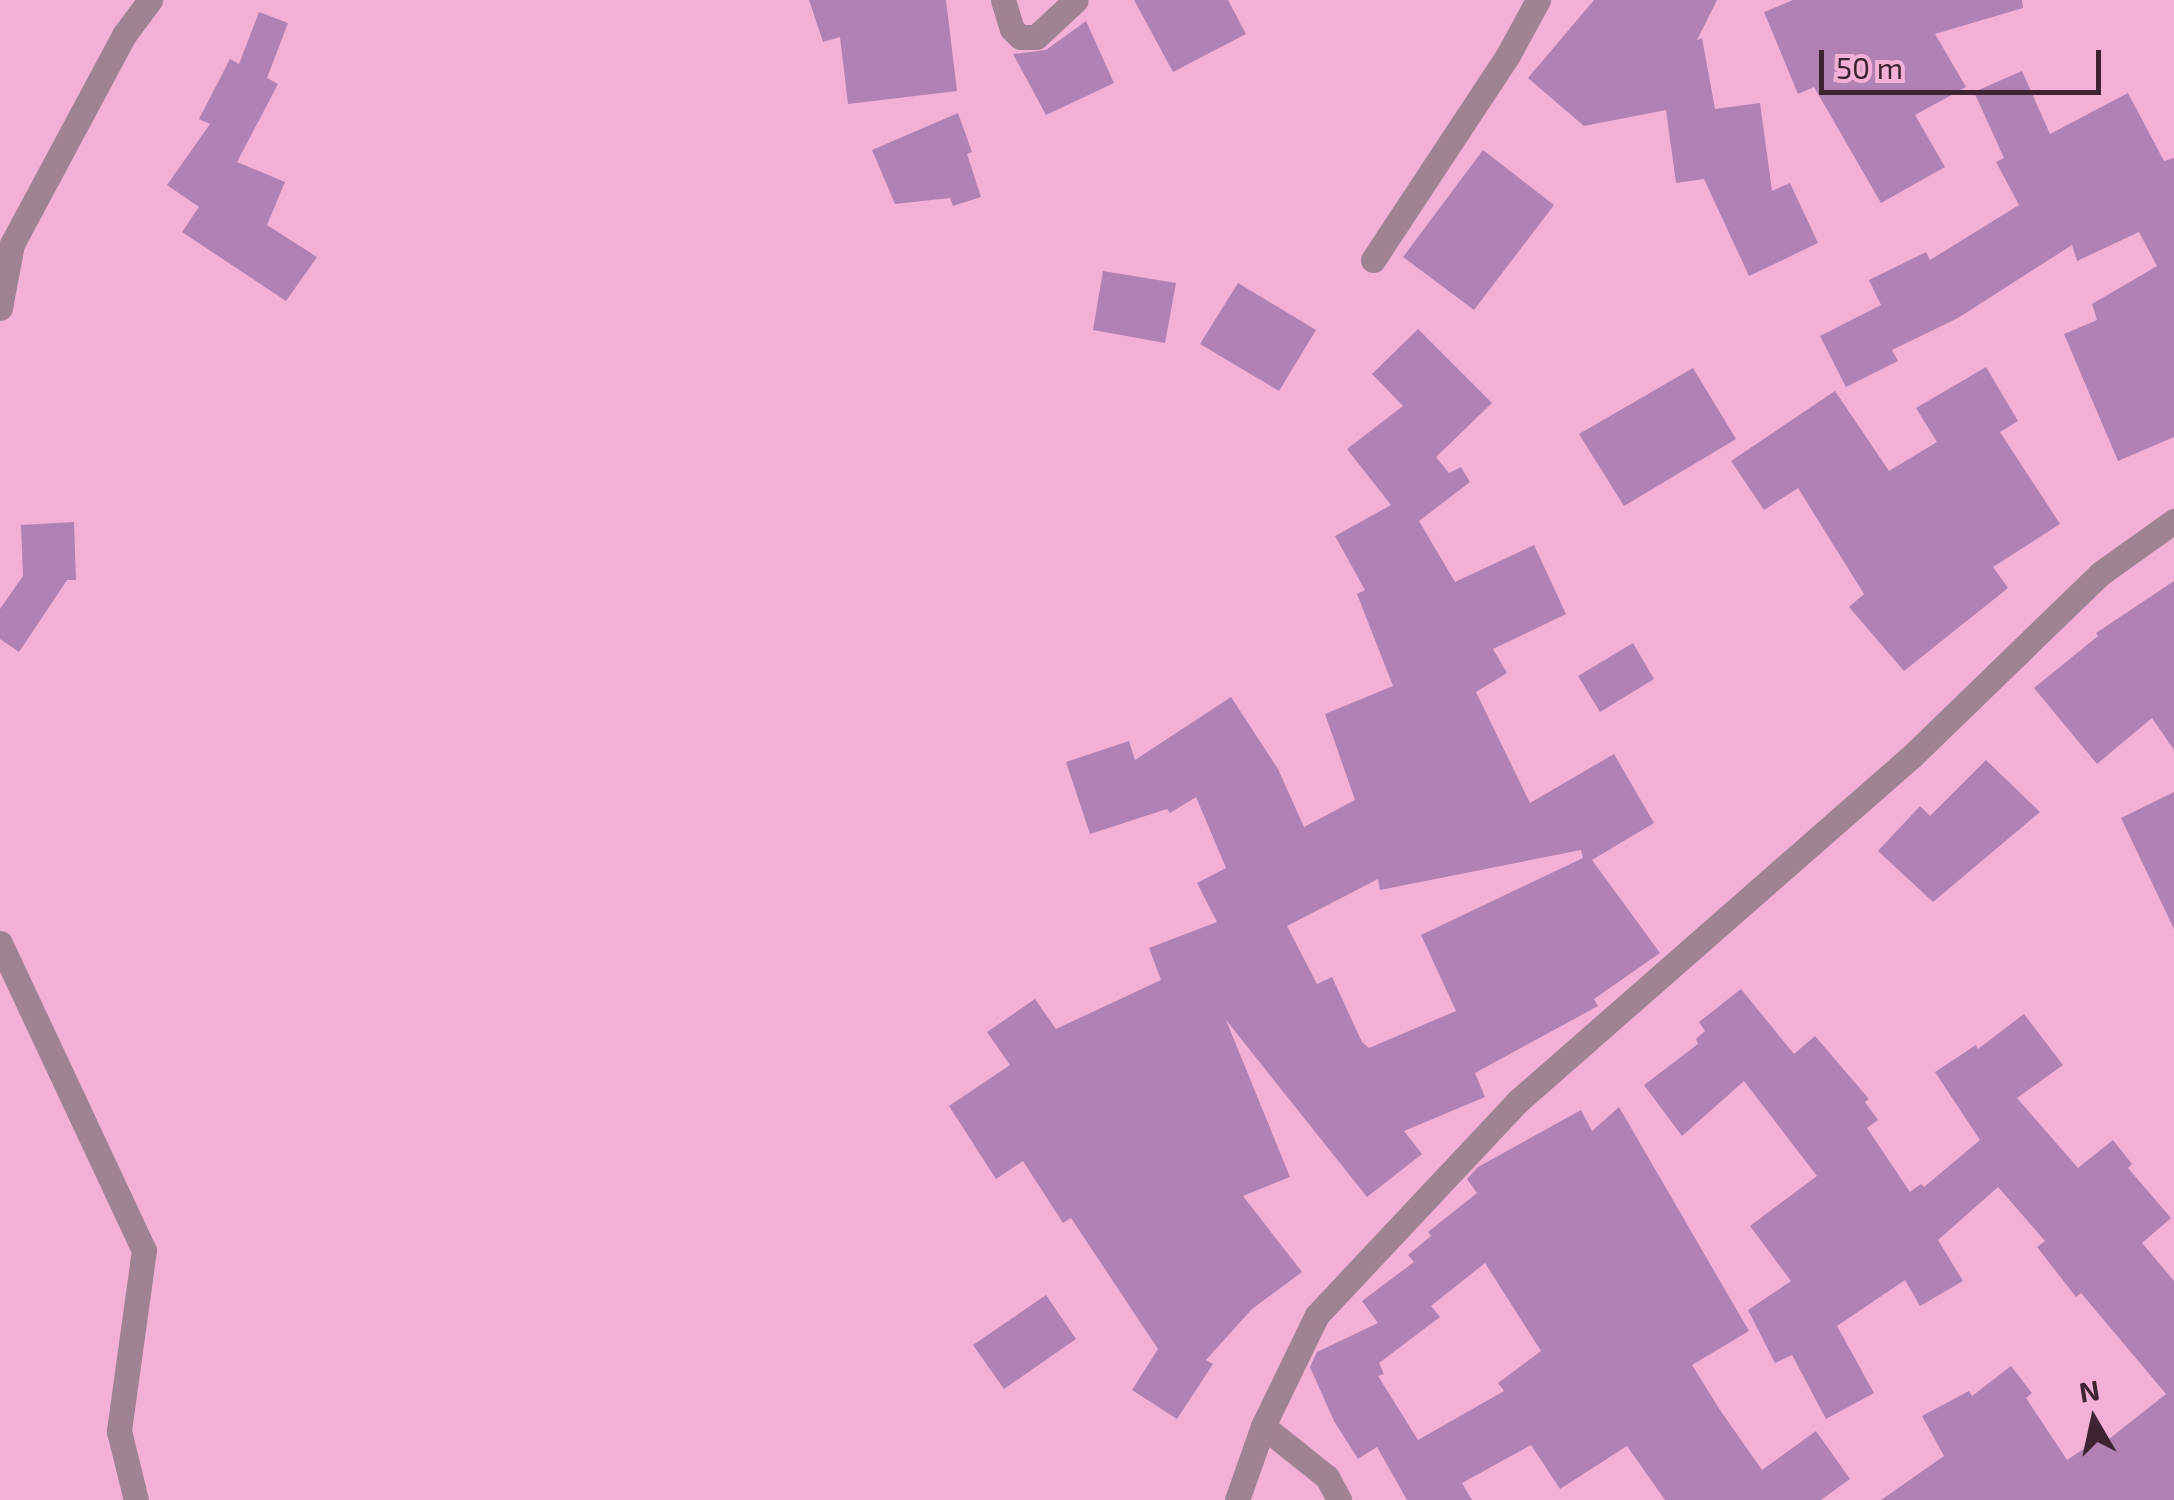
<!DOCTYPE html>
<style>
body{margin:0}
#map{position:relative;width:2174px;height:1500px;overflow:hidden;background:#f3b0d6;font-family:"Exo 2",sans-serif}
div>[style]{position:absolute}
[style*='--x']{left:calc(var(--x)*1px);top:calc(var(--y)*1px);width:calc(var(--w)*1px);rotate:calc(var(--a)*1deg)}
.building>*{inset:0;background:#b181b4}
.minor>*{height:25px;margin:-12.5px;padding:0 12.5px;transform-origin:12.5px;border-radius:12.5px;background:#a08393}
span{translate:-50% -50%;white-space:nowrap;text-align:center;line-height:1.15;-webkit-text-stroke:9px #f3b0d6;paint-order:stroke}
.north{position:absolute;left:2044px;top:1370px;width:100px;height:100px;-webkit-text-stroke:8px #f3b0d6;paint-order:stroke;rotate:351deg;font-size:28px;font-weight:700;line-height:40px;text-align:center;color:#3e2433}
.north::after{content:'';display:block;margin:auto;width:35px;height:45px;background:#3e2433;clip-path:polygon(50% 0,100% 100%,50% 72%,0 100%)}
.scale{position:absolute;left:1819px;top:50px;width:282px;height:45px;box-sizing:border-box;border:5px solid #3e2433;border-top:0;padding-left:12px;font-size:30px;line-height:35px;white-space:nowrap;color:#3e2433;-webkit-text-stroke:8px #f3b0d6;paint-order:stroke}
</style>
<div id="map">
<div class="building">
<i style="clip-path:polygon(809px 0,946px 0,957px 91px,848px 104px,840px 37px,823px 42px)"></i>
<i style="clip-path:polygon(1134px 0,1228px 0,1246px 34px,1173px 72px)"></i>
<i style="clip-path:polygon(1594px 0,1717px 0,1697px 40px,1702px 38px,1715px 109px,1760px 103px,1772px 191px,1790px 183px,1818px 243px,1749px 276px,1704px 179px,1676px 183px,1666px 110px,1584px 126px,1528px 78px)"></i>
<i style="clip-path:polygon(1793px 0,2022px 0,2023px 8px,1935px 34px,1966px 87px,1915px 115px,1945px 167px,1881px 203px,1814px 87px,1798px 94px,1764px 12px)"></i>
<i style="clip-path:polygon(259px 12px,288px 23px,267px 78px,278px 84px,237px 162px,285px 182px,267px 225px,317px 257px,286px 301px,182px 232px,199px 207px,167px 185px,210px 124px,199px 119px,230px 59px,239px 64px)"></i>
<i style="clip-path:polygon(1086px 21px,1114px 83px,1046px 115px,1013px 54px,1046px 50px)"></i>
<i style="clip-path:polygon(2022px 71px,2050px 134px,2128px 93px,2164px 161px,2174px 158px,2174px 437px,2118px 461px,2064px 334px,2097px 320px,2092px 304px,2157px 266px,2139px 232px,2077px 261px,2072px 245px,1958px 318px,1892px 350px,1898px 361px,1846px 387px,1820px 336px,1881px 305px,1869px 280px,1926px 252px,1930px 260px,2019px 205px,1996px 162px,2004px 158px,1974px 92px)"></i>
<i style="clip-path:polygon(958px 113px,972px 152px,967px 154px,981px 197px,953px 206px,950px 198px,895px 204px,872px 150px)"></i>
<i style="clip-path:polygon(1483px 150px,1554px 205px,1474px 310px,1403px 257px)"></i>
<i style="clip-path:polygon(1103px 271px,1176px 283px,1165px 343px,1093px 330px)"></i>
<i style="clip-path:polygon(1238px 283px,1316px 330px,1279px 391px,1200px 344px)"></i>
<i style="clip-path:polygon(evenodd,1418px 329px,1492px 403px,1436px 457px,1449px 473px,1461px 467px,1470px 482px,1419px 521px,1455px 582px,1534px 545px,1566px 614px,1493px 649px,1507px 673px,1476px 692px,1530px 803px,1614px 754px,1654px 823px,1592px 860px,1660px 953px,1594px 999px,1598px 1006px,1475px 1073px,1485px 1097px,1404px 1131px,1422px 1154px,1367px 1197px,1226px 1020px,1290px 1177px,1243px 1196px,1302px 1272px,1252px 1309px,1206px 1360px,1213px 1364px,1177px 1419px,1132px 1390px,1158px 1349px,1071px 1218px,1063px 1223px,1023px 1161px,996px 1179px,949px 1106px,1010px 1065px,987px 1032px,1035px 999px,1056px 1029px,1161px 980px,1149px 948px,1217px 922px,1197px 883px,1226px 868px,1196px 797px,1170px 813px,1167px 809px,1090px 834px,1066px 762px,1129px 741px,1135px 760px,1231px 697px,1278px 769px,1304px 827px,1355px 800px,1325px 714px,1393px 686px,1357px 594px,1365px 590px,1335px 536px,1391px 505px,1347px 449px,1403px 406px,1372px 374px,1418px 329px,1581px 850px,1583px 858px,1421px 935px,1456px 1011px,1369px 1048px,1362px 1042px,1332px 977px,1317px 984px,1287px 926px,1378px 879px,1380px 890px,1581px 850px)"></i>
<i style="clip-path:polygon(1986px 367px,2018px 421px,2000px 432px,2060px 524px,1993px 567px,2008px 588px,1904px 671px,1849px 607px,1864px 594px,1798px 488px,1764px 510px,1731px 461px,1835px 391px,1889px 471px,1937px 442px,1916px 408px)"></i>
<i style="clip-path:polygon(1693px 368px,1736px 439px,1624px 506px,1579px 434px)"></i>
<i style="clip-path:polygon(74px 522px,76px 580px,67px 580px,19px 652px,0 639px,0 609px,23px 576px,21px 525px)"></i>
<i style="clip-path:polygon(2174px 581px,2174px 750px,2152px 718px,2097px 764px,2034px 688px,2098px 636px,2096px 633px)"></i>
<i style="clip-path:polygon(1633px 643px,1654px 679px,1600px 712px,1578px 676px)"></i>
<i style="clip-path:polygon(1986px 760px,2040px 812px,1933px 902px,1878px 851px,1920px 806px,1930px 816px)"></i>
<i style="clip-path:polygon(2174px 792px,2174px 929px,2121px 818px)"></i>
<i style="clip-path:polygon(1741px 989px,1794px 1054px,1815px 1036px,1869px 1099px,1865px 1102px,1878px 1120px,1867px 1128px,1910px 1192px,1921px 1184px,1924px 1187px,1980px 1140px,1935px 1072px,1976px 1045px,1978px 1049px,2024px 1014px,2063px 1065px,2017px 1098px,2078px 1168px,2113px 1140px,2132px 1164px,2128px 1168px,2171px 1218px,2142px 1243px,2174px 1281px,2174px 1500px,1881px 1500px,1944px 1456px,1922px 1416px,1969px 1391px,1972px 1396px,2011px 1366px,2032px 1393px,2026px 1398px,2067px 1460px,2100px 1438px,2104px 1443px,2166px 1394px,2081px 1293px,2076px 1297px,2037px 1247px,2045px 1241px,1998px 1187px,1938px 1240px,1963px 1281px,1920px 1306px,1905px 1280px,1837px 1326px,1874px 1393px,1826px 1419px,1792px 1355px,1775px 1363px,1748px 1310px,1791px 1281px,1750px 1226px,1817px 1176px,1744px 1081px,1682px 1136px,1644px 1085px,1698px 1044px,1696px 1039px,1705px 1031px,1699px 1022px)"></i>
<i style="clip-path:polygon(evenodd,1619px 1107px,1749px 1331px,1692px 1365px,1720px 1410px,1762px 1470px,1816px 1431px,1850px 1479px,1821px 1500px,1665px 1500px,1627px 1446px,1560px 1489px,1531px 1445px,1462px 1483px,1472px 1500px,1407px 1500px,1377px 1447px,1358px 1459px,1334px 1421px,1310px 1367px,1317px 1352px,1378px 1323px,1362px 1301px,1414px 1262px,1408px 1255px,1431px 1236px,1428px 1232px,1477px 1193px,1467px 1179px,1478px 1167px,1581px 1110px,1592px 1131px,1619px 1107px,1485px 1263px,1541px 1351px,1498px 1383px,1504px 1391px,1418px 1440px,1378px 1376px,1384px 1374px,1379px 1363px,1440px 1317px,1431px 1306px,1485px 1263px)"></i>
<i style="clip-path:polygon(1046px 1295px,1076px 1339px,1004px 1389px,973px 1345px)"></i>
</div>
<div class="minor">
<i style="--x:1003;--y:0;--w:30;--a:73"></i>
<i style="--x:1012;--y:29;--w:11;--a:45"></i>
<i style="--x:1020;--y:37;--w:16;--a:0"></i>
<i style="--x:1036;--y:37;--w:54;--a:-42.8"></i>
<i style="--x:1373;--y:260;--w:245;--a:-56.6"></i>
<i style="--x:1508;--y:55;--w:63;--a:-61.4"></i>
<i style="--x:0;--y:308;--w:65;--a:-79.4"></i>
<i style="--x:12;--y:244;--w:237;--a:-61.8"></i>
<i style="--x:124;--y:35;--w:44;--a:-53.4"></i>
<i style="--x:0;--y:943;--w:339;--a:64.9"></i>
<i style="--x:144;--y:1250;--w:183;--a:97.9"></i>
<i style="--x:119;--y:1431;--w:71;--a:76.2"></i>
<i style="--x:1263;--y:1426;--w:82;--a:38.6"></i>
<i style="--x:1327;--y:1477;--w:26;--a:62"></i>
<i style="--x:1237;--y:1500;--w:78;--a:-70.6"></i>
<i style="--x:1263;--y:1426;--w:123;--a:-64.1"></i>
<i style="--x:1317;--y:1315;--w:294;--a:-46.8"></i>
<i style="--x:1518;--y:1101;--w:525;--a:-41.22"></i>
<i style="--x:1913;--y:755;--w:262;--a:-44.1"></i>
<i style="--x:2101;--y:573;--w:90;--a:-35.5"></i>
</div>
<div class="north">N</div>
<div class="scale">50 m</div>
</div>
